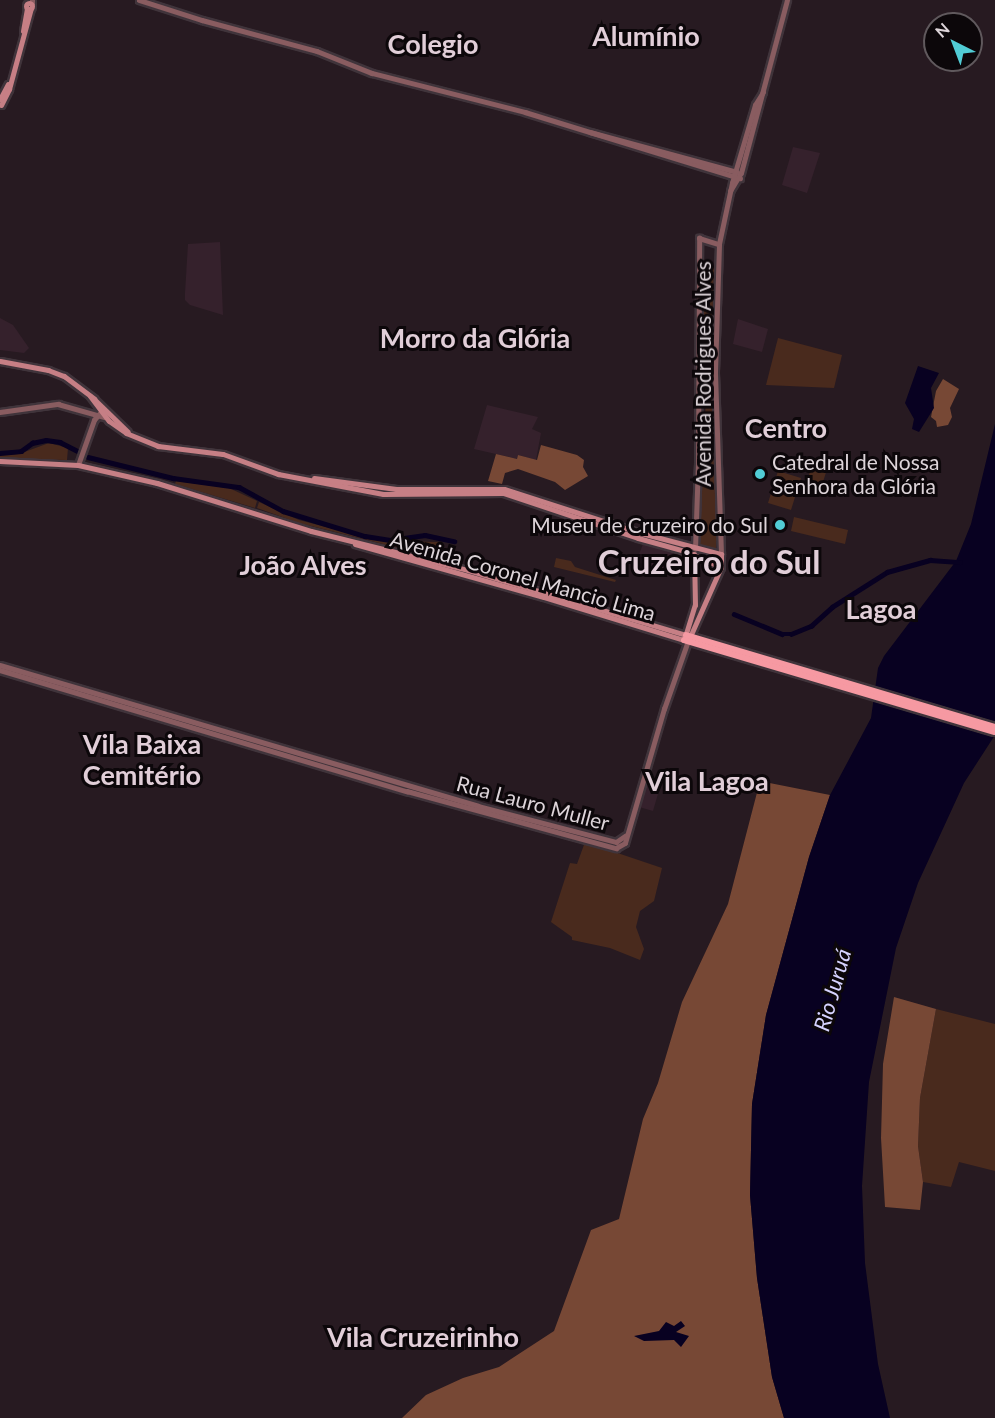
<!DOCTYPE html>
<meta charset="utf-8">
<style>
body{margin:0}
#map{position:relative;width:995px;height:1418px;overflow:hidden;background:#271a21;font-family:Lato,sans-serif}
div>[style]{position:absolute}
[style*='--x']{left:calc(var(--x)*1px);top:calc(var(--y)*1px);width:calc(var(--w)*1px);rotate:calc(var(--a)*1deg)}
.built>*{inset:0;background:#35212c}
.green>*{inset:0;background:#492a1d}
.forest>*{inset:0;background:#774835}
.water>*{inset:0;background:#080121}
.canal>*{height:4.5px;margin:-2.25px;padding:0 2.25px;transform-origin:2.25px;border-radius:2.25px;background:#080121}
.roads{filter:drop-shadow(2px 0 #40343b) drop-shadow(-2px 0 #40343b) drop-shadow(0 2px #40343b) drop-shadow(0 -2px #40343b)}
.tertiary>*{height:4.5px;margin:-2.25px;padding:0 2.25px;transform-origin:2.25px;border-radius:2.25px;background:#895c60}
.secondary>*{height:5px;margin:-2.5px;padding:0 2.5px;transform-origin:2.5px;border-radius:2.5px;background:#c67f85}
.secondary>.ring{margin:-2.5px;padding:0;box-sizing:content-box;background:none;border:5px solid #c67f85;border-radius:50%}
.primary>*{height:6px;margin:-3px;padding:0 3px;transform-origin:3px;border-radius:3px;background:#f699a2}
.dots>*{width:16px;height:16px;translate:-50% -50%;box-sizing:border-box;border:3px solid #0c070a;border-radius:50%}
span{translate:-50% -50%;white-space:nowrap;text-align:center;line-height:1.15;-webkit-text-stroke:6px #0c070a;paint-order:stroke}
.street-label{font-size:21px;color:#ddd4d9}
.poi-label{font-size:21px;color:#ddd4d9}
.left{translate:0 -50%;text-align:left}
.right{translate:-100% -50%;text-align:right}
.water-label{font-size:22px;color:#d6d3ff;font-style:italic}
.district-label{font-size:27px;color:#e1ced8;font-weight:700}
.town-label{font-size:33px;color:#e1ced8;font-weight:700}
.north{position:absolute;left:923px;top:12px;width:60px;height:60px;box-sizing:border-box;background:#0c070a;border:2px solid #60595d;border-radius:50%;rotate:318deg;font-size:16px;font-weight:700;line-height:24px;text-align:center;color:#ddd4d9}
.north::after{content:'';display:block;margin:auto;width:21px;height:27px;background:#51ccd5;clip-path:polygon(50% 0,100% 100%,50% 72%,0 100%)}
</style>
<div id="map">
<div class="built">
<i style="clip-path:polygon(793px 147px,820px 153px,807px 193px,782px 185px)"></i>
<i style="clip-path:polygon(220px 242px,223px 315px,190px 305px,185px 300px,185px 293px,188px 244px)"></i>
<i style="clip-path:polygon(0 318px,13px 325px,29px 348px,24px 353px,0 350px)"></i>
<i style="clip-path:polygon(738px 319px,768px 329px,762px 352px,733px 344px)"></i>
<i style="clip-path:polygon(487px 405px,538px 417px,532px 429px,541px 433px,536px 460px,518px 455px,517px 459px,474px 449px)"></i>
<i style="clip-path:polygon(643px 544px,673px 553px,667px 571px,636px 562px)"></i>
<i style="clip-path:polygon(646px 783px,660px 787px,653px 811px,639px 807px)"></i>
</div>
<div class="green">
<i style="clip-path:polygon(703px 267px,714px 267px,711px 365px,703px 363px)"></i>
<i style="clip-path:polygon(778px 338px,842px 355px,834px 388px,766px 385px)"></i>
<i style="clip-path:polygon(705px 374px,712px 376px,715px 465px,706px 462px)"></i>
<i style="clip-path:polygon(49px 443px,68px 448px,67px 460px,0 459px,0 455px,19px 454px)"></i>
<i style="clip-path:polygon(812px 465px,827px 469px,820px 492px,805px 488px)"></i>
<i style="clip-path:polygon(701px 471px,716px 476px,716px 549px,698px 544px)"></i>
<i style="clip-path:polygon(778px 471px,801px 478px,791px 510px,768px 503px)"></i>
<i style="clip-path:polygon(176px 481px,229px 488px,257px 501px,255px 508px,175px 484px)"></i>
<i style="clip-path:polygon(259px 502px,299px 520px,380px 541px,439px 542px,435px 557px,299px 523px,257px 508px)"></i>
<i style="clip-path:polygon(794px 517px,848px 530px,845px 544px,791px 531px)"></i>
<i style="clip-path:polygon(556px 558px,571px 561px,575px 567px,616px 580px,615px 582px,554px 567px)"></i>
<i style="clip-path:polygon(585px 842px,662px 868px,654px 901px,640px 911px,636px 927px,644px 949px,640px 960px,610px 948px,572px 940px,572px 937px,551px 922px,570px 863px,577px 864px)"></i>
<i style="clip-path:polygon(936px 1009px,995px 1024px,995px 1171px,959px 1162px,951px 1187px,923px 1182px,918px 1146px,920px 1098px)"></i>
</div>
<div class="forest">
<i style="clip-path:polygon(943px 379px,959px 389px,950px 408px,952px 417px,948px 425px,937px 427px,936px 421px,931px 417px,936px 391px)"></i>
<i style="clip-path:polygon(541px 445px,577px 455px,584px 460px,583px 467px,588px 476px,565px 490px,555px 482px,518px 469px,505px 473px,502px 484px,488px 481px,496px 454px,517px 459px,518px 455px,537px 460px)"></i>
<i style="clip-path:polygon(760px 781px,830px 795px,809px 857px,766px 1015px,752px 1104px,750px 1195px,757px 1278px,772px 1377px,784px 1418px,402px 1418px,426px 1395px,463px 1378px,499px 1367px,554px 1331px,591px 1230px,619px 1219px,643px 1119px,658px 1083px,682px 1002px,728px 904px)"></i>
<i style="clip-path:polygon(894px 997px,936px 1009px,920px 1098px,918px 1146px,923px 1182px,920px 1210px,885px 1207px,881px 1138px,883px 1064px)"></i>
</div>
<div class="water">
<i style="clip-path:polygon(918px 366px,939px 373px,931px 388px,934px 408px,919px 432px,912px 429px,914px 419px,905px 403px)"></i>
<i style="clip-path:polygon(995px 424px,995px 735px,964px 783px,918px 883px,896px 948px,869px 1082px,862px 1186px,865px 1263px,878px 1364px,890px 1418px,784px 1418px,772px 1377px,757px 1278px,750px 1195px,752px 1104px,766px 1015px,809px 857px,830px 795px,871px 718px,878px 668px,884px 656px,956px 561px,971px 524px)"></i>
<i style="clip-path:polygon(681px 1321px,685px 1326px,676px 1332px,689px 1336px,681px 1347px,674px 1340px,644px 1341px,634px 1336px,659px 1331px,666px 1322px,674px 1326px)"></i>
</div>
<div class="canal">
<i style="--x:0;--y:453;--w:21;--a:-5"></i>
<i style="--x:21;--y:451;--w:14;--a:-36"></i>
<i style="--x:32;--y:443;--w:14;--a:-12"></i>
<i style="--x:46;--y:440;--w:14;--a:8"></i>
<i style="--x:60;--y:442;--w:22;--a:27"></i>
<i style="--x:88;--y:457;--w:88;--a:13.9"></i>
<i style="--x:173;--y:478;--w:67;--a:7.8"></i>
<i style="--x:239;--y:487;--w:50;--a:28.6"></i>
<i style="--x:283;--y:511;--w:86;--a:17"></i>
<i style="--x:365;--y:536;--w:25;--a:9"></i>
<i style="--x:390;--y:540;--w:35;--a:-8"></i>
<i style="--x:425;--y:535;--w:30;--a:12"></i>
<i style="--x:734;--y:614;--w:52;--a:22.6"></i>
<i style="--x:782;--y:634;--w:9;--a:0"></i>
<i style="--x:791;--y:634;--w:22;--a:-22"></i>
<i style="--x:811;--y:626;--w:28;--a:-42"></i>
<i style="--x:832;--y:607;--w:65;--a:-32.5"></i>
<i style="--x:887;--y:572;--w:45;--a:-15.6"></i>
<i style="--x:930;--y:560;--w:30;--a:4"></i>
</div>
<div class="roads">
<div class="tertiary">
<i style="--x:139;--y:0;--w:66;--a:17.6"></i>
<i style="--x:202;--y:20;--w:119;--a:15.1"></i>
<i style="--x:317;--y:51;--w:59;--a:21.8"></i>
<i style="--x:372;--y:73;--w:158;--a:14.3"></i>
<i style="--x:525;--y:112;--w:225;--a:17.1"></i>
<i style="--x:32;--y:4;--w:4;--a:-90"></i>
<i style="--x:590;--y:132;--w:152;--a:15.2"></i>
<i style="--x:730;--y:191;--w:21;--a:-59"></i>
<i style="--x:741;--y:173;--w:179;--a:-75.1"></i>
<i style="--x:0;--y:412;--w:59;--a:-7.9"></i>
<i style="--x:58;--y:404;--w:48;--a:15.8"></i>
<i style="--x:78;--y:465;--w:48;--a:-70.4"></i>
<i style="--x:94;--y:420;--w:9;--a:-49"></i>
<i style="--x:695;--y:549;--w:84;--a:-88"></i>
<i style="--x:698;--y:465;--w:227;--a:-89.7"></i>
<i style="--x:699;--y:238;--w:21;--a:17"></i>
<i style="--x:721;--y:554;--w:182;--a:-91.9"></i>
<i style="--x:715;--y:372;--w:128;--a:-88.2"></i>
<i style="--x:719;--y:244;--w:62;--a:-78"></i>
<i style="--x:732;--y:183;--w:81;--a:-73.6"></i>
<i style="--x:755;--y:105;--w:15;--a:-58"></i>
<i style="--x:0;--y:665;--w:498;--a:16.4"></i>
<i style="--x:478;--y:806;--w:143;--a:14.6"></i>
<i style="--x:616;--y:842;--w:11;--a:-34"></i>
<i style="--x:0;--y:670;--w:425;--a:16.6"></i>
<i style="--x:407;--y:791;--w:217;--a:15.3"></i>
<i style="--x:616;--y:848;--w:10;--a:-29"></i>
<i style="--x:625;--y:843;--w:140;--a:-73.8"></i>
<i style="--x:664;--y:709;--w:72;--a:-70.6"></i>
</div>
<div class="secondary">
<i class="ring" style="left:26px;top:3px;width:1px;height:1px"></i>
<i style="--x:23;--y:31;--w:23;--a:-80"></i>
<i style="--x:0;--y:99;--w:17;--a:-62"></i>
<i style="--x:1;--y:105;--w:18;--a:-63"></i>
<i style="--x:9;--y:89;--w:84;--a:-74.8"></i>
<i style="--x:0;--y:361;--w:49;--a:10.6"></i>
<i style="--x:48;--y:370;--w:17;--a:21"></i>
<i style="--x:64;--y:376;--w:38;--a:37"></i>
<i style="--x:94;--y:399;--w:47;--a:44.1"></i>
<i style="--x:90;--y:396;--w:31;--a:53"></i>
<i style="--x:109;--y:421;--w:21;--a:35"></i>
<i style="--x:126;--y:433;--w:35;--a:22"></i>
<i style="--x:158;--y:446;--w:65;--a:7"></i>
<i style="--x:223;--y:454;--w:59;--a:20"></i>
<i style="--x:278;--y:474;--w:107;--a:10.8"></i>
<i style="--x:383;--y:494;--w:120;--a:-0.5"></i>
<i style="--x:503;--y:493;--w:142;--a:18.4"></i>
<i style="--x:638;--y:538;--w:49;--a:15.5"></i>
<i style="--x:685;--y:551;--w:39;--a:24"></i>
<i style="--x:0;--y:461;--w:78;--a:2.9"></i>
<i style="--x:78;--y:465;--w:81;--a:12.8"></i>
<i style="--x:157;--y:483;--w:161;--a:17.3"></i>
<i style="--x:311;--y:531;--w:162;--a:14"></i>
<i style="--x:468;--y:570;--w:227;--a:16.6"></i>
<i style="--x:314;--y:478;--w:83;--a:7.6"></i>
<i style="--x:396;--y:489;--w:108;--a:0"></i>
<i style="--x:504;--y:489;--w:144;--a:17.8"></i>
<i style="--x:641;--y:533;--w:83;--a:14.7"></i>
<i style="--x:721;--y:554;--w:13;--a:90"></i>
<i style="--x:721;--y:567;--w:79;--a:114"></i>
<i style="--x:355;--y:544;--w:196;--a:15.7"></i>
<i style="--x:544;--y:597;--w:146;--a:17.1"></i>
<i style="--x:684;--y:640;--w:37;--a:-73"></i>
<i style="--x:695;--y:605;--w:51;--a:-91.1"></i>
</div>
<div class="primary">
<i style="--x:686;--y:635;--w:322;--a:16.6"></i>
<i style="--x:684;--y:640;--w:324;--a:16.5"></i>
</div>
</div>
<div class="dots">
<i style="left:760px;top:474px;background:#51ccd5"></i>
<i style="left:780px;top:525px;background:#51ccd5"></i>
</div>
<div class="street-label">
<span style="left:703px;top:374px;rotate:-90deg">Avenida Rodrigues Alves</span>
<span style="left:523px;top:576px;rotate:16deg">Avenida Coronel Mancio Lima</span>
<span style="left:533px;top:803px;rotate:15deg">Rua Lauro Muller</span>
</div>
<div class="poi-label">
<span class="left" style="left:772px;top:474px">Catedral de Nossa<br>Senhora da Glória</span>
<span class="right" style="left:768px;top:525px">Museu de Cruzeiro do Sul</span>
</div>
<div class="water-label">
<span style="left:832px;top:990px;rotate:-74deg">Rio Juruá</span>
</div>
<div class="district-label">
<span style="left:646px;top:36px">Alumínio</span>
<span style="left:433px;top:44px">Colegio</span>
<span style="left:475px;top:338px">Morro da Glória</span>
<span style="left:786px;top:428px">Centro</span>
<span style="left:303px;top:565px">João Alves</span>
<span style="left:881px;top:609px">Lagoa</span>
<span style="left:142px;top:759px">Vila Baixa<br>Cemitério</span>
<span style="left:707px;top:781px">Vila Lagoa</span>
<span style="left:423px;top:1337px">Vila Cruzeirinho</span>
</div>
<div class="town-label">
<span style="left:709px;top:562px">Cruzeiro do Sul</span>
</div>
<div class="north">N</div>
</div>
